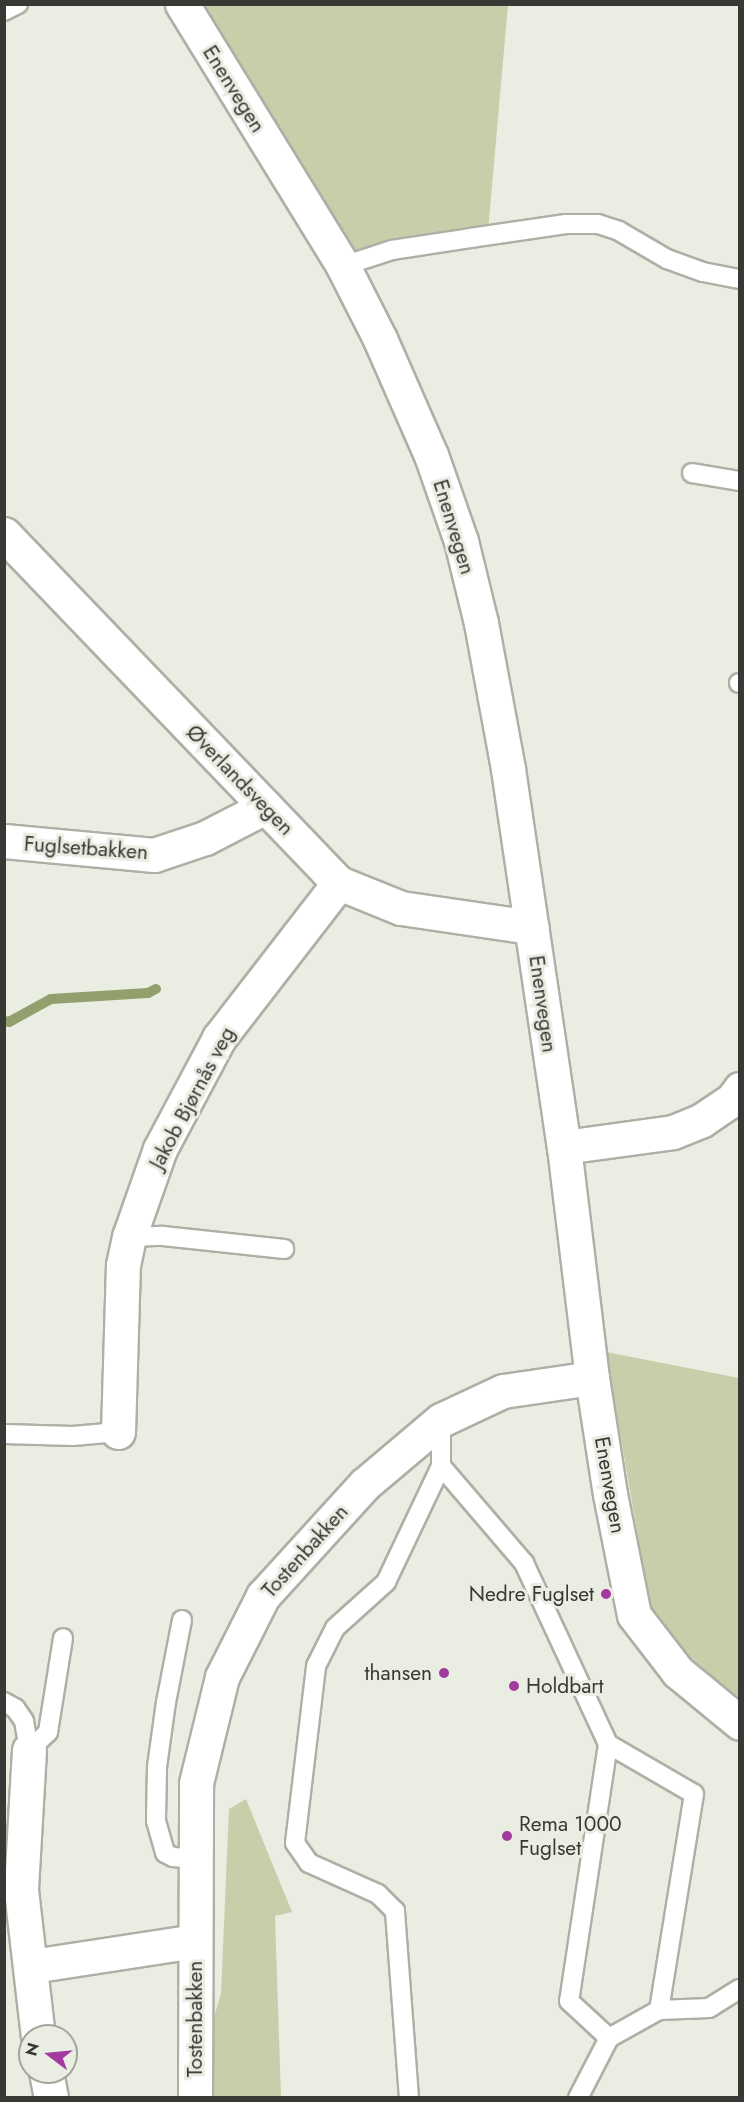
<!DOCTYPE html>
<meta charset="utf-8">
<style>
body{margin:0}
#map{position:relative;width:744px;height:2102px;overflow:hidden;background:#eaede2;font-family:Jost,sans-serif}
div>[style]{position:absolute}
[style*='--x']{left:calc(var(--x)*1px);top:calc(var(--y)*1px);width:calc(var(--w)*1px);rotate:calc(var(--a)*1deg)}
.green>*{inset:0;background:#c6cfaa}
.stream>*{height:10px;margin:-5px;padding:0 5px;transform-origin:5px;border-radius:5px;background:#949f6e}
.roads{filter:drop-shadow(2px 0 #adb0a5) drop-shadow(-2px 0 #adb0a5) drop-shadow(0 2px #adb0a5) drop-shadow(0 -2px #adb0a5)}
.lane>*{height:18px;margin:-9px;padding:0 9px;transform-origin:9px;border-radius:9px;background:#fff}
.street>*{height:33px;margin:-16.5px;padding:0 16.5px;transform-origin:16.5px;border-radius:16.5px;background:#fff}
.dots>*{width:16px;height:16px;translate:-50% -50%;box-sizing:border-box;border:3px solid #eaede2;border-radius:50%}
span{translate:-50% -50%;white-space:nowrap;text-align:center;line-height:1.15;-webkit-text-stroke:6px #eaede2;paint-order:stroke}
.street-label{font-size:21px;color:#383935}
.poi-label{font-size:21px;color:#383935}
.right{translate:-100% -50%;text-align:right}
.left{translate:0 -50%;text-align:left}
.frame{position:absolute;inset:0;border:6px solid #383935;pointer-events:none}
.north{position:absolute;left:18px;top:2024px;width:60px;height:60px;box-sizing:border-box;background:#eaede2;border:2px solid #a3a59d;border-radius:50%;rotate:286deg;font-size:16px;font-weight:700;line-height:24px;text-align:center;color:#383935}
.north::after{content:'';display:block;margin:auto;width:21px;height:27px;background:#a13b9f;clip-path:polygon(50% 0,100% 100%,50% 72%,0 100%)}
</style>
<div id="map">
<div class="green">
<i style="clip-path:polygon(195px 5px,508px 5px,488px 231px,355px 253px)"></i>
<i style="clip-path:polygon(606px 1352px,739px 1378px,739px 1701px,690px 1656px,650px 1606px)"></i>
<i style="clip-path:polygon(246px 1799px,292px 1912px,275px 1916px,281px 2097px,203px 2097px,203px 2056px,221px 1993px,229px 1809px)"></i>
</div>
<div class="stream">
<i style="--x:4;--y:1021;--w:5;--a:11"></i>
<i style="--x:9;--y:1022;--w:48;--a:-28.7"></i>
<i style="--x:51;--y:999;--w:97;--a:-3.5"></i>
<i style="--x:148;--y:993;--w:9;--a:-27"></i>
</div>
<div class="roads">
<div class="lane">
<i style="--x:4;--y:11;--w:16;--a:-27"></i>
<i style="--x:343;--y:266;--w:52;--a:-18.1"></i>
<i style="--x:392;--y:250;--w:79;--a:-8.7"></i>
<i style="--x:470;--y:238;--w:97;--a:-8.3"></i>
<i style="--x:566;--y:224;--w:32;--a:0"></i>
<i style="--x:598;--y:224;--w:22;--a:18"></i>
<i style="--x:619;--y:231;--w:56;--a:30.3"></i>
<i style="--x:667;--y:259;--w:38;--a:20"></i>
<i style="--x:703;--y:272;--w:38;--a:11"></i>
<i style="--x:692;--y:473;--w:49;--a:9.5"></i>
<i style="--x:739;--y:683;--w:1;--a:0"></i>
<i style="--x:129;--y:1237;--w:34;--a:-2"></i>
<i style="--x:163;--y:1236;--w:122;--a:6.1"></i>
<i style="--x:4;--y:1434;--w:69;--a:1.7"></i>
<i style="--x:73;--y:1436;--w:45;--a:-5.1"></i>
<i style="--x:441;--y:1466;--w:128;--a:49.4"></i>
<i style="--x:524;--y:1563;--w:200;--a:65.1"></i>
<i style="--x:608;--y:1744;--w:260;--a:98.6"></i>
<i style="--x:569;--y:2001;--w:54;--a:42.8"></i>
<i style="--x:182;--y:1620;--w:84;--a:101"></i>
<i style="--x:166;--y:1702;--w:66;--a:97.9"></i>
<i style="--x:157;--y:1767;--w:54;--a:91.1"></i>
<i style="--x:156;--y:1821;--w:33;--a:74"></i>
<i style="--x:165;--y:1853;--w:9;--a:27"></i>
<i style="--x:173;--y:1857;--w:23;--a:5"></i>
<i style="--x:4;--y:1702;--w:13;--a:29"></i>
<i style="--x:15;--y:1708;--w:16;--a:55"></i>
<i style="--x:24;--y:1721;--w:29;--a:80"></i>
<i style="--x:608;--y:1744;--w:99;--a:30.2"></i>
<i style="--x:694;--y:1794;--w:219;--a:99.2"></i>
<i style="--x:29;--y:1750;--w:26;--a:-43"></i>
<i style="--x:48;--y:1732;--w:95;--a:-80.9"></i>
<i style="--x:409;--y:2098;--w:188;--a:-94.3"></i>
<i style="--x:395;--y:1911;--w:24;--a:-135"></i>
<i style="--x:378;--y:1894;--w:76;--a:-155.8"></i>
<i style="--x:309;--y:1863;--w:24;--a:-125"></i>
<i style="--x:295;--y:1843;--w:178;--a:-83.2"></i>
<i style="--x:316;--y:1666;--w:42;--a:-63.4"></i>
<i style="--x:335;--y:1628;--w:69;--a:-42"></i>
<i style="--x:386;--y:1582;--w:128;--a:-64.6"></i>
<i style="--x:441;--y:1466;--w:46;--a:-90"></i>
<i style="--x:578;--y:2098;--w:68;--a:-62.7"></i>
<i style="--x:609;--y:2038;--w:57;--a:-29.2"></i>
<i style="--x:659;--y:2010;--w:50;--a:-2.3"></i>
<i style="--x:709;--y:2008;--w:36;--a:-32"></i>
</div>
<div class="street">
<i style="--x:182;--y:4;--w:308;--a:58.4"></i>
<i style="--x:343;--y:266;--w:82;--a:63.1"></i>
<i style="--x:380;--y:339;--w:127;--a:66.3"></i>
<i style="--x:431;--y:455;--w:91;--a:70.8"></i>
<i style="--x:461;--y:541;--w:84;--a:76.3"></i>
<i style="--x:481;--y:623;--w:148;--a:79.5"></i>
<i style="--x:508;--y:769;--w:382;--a:81.6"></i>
<i style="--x:564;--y:1147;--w:233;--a:83.1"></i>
<i style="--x:592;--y:1378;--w:117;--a:81.2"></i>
<i style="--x:610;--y:1494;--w:123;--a:78.8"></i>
<i style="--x:634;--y:1615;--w:72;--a:52.3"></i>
<i style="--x:678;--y:1672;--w:80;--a:39.4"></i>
<i style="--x:4;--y:534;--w:484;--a:46.2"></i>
<i style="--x:339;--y:883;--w:67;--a:22"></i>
<i style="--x:401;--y:908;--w:132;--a:8.3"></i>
<i style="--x:4;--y:841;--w:151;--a:5.3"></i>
<i style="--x:154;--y:855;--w:54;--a:-18.4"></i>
<i style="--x:205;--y:838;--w:68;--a:-27.3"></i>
<i style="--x:564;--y:1147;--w:110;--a:-7.8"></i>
<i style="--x:673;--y:1132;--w:31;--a:-22"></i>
<i style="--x:702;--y:1120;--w:36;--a:-34"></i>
<i style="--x:732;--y:1100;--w:14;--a:-54"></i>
<i style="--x:118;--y:1432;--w:167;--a:-88.3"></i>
<i style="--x:123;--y:1265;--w:29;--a:-78"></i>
<i style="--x:129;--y:1237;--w:93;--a:-70.6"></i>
<i style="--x:160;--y:1149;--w:126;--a:-62"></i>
<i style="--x:219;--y:1038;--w:196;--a:-52.3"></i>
<i style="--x:29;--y:1750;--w:140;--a:93.3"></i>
<i style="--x:21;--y:1890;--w:147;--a:83.4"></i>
<i style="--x:32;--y:1966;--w:165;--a:-8.7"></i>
<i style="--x:46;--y:2072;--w:26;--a:79"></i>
<i style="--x:195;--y:2098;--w:315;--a:-89.8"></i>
<i style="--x:196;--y:1783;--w:109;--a:-76.2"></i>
<i style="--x:222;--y:1677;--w:91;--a:-63.2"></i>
<i style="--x:263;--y:1596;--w:151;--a:-47.7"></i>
<i style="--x:365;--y:1484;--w:99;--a:-40.1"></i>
<i style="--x:441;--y:1420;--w:68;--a:-25.1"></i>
<i style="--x:503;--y:1391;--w:90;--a:-8.3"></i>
</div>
</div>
<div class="dots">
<i style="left:606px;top:1594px;background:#a13b9f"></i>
<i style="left:444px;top:1673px;background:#a13b9f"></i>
<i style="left:514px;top:1686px;background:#a13b9f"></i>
<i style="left:507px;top:1836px;background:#a13b9f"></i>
</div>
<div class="street-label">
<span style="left:234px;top:89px;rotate:58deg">Enenvegen</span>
<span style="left:454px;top:527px;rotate:73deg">Enenvegen</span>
<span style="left:240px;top:780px;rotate:46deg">Øverlandsvegen</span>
<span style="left:86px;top:848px;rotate:4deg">Fuglsetbakken</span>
<span style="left:543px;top:1004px;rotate:82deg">Enenvegen</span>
<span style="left:192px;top:1098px;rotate:-62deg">Jakob Bjørnås veg</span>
<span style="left:610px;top:1485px;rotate:80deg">Enenvegen</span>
<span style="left:305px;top:1551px;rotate:-48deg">Tostenbakken</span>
<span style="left:195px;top:2019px;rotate:-90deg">Tostenbakken</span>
</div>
<div class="poi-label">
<span class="right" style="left:594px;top:1594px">Nedre Fuglset</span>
<span class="right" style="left:432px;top:1673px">thansen</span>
<span class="left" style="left:526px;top:1686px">Holdbart</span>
<span class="left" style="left:519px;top:1836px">Rema 1000<br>Fuglset</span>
</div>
<div class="frame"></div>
<div class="north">N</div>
</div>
